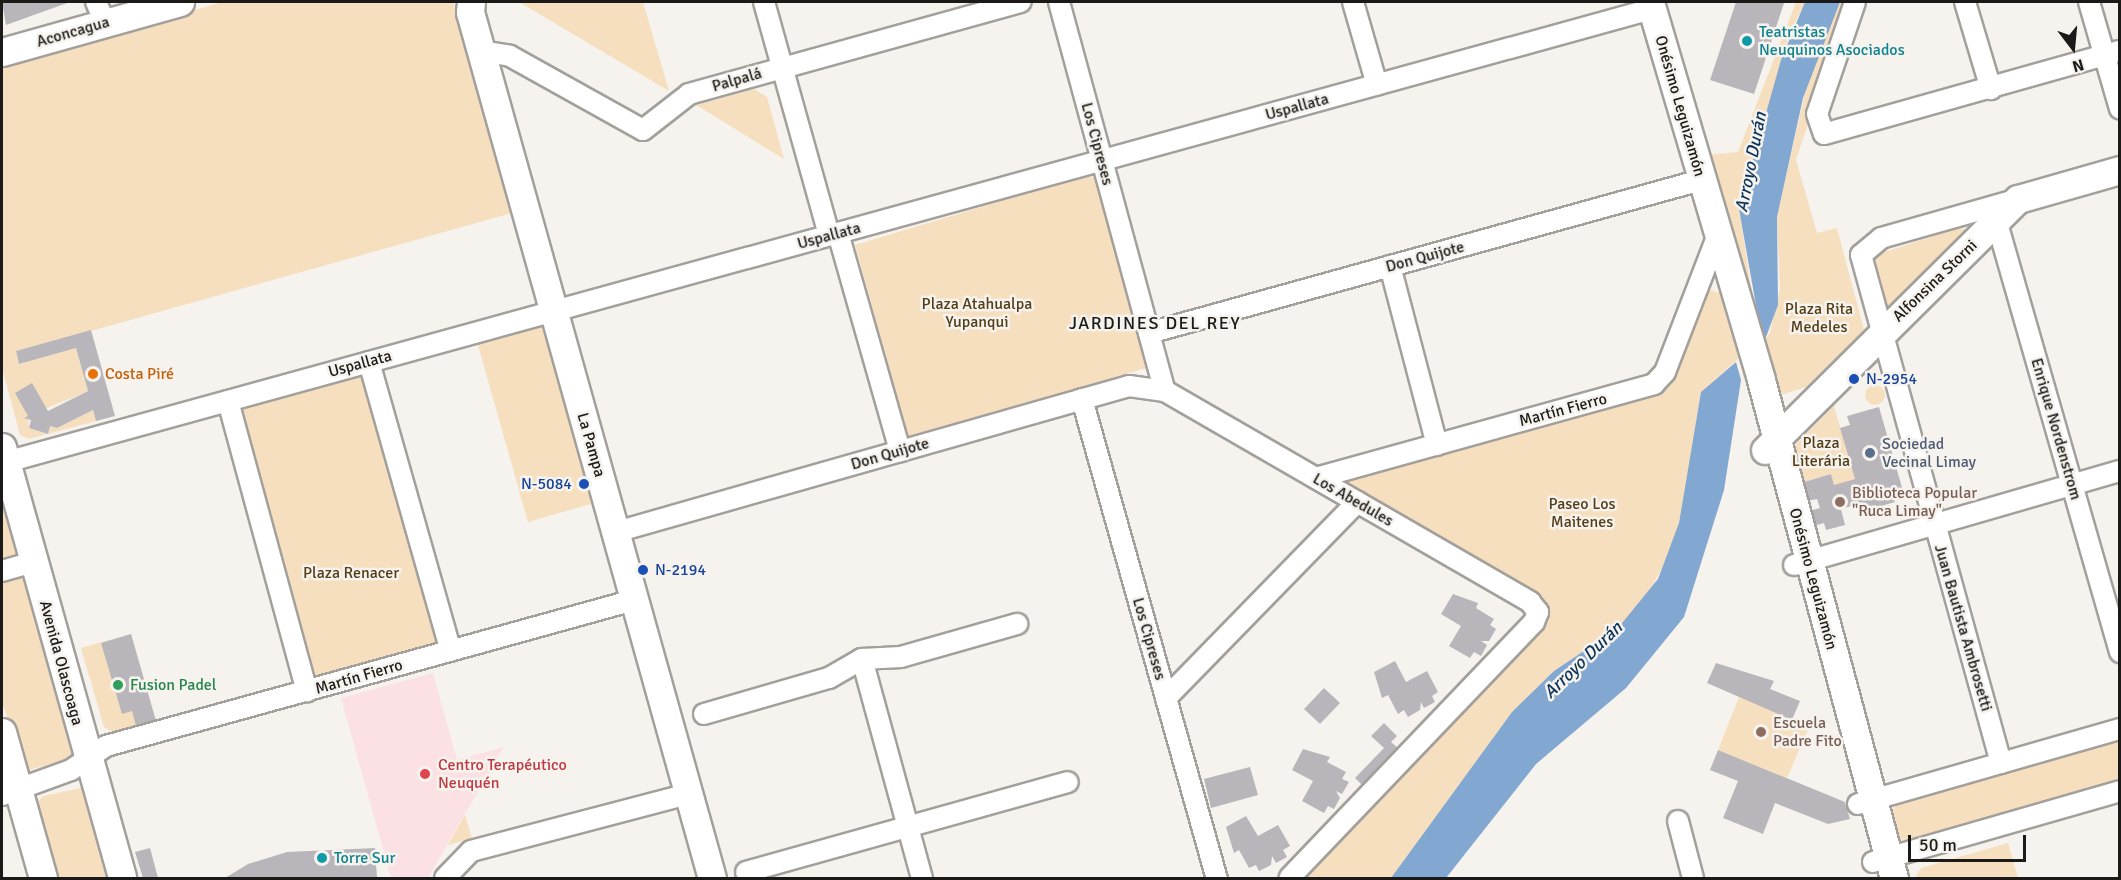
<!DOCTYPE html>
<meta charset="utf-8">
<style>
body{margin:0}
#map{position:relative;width:2121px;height:880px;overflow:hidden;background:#f6f2ed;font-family:Signika,sans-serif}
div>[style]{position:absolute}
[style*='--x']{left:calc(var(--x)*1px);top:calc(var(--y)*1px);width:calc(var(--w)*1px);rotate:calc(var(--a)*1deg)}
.medical>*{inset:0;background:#fce1e4}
.green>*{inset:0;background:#f6dfbe}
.round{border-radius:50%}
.water>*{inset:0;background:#82a7d0}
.building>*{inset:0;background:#b9b6bb}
.roads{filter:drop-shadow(2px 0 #a3a09c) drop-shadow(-2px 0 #a3a09c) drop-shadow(0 2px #a3a09c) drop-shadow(0 -2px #a3a09c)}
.street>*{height:20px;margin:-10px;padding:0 10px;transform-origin:10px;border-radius:10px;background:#fff}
.secondary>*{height:27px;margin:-13.5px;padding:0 13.5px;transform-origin:13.5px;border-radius:13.5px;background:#fff}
.dots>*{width:16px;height:16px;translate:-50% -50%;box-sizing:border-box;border:3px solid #f6f2ed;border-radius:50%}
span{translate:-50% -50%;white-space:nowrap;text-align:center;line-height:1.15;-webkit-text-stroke:5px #f6f2ed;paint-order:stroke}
.street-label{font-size:16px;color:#1b1a18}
.culture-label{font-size:16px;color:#0d838f}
.left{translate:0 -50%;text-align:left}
.park-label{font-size:16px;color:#533d17}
.food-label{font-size:16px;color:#c56008}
.transit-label{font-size:16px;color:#164399}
.right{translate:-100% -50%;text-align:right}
.service-label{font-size:16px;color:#4e5e75}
.education-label{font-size:16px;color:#785e54}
.leisure-label{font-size:16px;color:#27864d}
.health-label{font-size:16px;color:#be3a42}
.water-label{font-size:18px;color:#0a335a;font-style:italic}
.neighbourhood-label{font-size:18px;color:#1b1a18;letter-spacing:1.5px}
.frame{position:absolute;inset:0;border:3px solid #1b1a18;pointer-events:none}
.north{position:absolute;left:2043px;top:18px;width:60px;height:60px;-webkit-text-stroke:4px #f6f2ed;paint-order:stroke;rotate:164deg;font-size:16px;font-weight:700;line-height:24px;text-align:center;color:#1b1a18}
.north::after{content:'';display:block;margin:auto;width:21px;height:27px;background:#1b1a18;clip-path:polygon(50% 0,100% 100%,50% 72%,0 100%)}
.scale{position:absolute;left:1908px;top:835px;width:118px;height:27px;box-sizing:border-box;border:3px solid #1b1a18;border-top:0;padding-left:8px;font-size:18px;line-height:21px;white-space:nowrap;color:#1b1a18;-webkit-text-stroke:4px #f6f2ed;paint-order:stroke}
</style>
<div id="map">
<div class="medical">
<i style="clip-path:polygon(433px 673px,457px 760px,504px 747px,428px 878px,391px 878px,341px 698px)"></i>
</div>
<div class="green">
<i style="clip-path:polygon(223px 2px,453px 2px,512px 213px,16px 352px,19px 364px,76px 348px,88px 391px,28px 416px,29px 428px,47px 434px,50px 426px,57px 428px,93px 410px,96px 421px,29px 439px,20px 435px,2px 368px,2px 63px)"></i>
<i style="clip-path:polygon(519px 2px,643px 2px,669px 91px)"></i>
<i style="clip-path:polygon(1796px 2px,1805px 2px,1788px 38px,1739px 209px,1757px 325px,1706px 155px,1738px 152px)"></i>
<i style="clip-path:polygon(1840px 2px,1848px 2px,1796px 160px,1817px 233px,1837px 228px,1864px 330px,1806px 387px,1784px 394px,1775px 390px,1760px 349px,1770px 332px,1780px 290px,1777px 217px,1809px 75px)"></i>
<i style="clip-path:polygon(754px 89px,767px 97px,784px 159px,696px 105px)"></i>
<i style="clip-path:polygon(1084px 176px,1098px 178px,1150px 367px,908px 436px,855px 245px)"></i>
<i style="clip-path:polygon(1959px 228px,1968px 230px,1885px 309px,1872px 256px)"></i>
<i style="clip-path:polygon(1707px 289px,1720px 293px,1739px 358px,1701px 392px,1679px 523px,1670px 554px,1646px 597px,1618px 628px,1554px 671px,1512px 712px,1391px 878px,1302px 878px,1549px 615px,1542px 600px,1351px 489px,1347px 480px,1660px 391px)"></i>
<i style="clip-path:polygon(541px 324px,594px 503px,528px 522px,476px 338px)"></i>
<i style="clip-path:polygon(361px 372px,437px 641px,434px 647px,314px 678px,238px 408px)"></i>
<i class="round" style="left:1865px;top:385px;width:20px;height:20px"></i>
<i style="clip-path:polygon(1834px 406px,1855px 479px,1834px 485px,1830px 475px,1801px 483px,1794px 455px,1797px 443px)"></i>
<i style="clip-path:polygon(2px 482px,19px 554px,2px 562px)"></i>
<i style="clip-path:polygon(25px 577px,78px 750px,73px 758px,25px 771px,2px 702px,2px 581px)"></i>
<i style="clip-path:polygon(131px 634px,156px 721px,114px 733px,104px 727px,81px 648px)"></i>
<i style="clip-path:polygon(1739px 697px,1809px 727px,1787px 778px,1718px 750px)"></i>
<i style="clip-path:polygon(2119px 740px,2119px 784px,1910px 843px,1896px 836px,1889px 815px,1898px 802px)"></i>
<i style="clip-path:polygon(81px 788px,85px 790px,113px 878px,53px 878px,34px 806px,43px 796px)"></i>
<i style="clip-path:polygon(465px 815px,472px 838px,448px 845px)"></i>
<i style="clip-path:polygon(2008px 843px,2018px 878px,1915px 878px,1921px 868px)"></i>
</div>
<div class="water">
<i style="clip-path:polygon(1805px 2px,1840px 2px,1803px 98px,1777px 217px,1778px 305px,1763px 345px,1739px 209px,1781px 60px)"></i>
<i style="clip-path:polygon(1736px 362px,1741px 380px,1724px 490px,1684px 617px,1626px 688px,1536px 764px,1446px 878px,1391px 878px,1512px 712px,1554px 671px,1618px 628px,1658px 579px,1679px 523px,1701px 392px)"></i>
</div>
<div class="building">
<i style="clip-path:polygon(2px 2px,70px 2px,6px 25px)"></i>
<i style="clip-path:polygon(1736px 2px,1784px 3px,1754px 94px,1710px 80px)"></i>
<i style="clip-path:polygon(91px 330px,115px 416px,96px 421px,93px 410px,57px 428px,50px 426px,48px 434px,29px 428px,31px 420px,24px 418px,28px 416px,15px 393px,32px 383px,48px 411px,88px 391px,76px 348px,19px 364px,16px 351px)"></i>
<i style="clip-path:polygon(1879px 407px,1903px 491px,1893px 494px,1895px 502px,1864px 511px,1862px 503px,1841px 509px,1845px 525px,1826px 530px,1824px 523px,1813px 526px,1809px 511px,1820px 508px,1817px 499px,1806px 501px,1801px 483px,1831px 474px,1834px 485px,1855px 479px,1840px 428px,1850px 425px,1847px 416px)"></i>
<i style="clip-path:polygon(1453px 594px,1478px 603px,1476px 608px,1494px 619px,1490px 625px,1496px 629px,1489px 641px,1481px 641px,1487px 645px,1481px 656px,1474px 652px,1470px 658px,1449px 646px,1461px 626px,1441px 614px)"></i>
<i style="clip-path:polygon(131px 634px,156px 721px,136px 726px,132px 711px,122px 714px,101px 643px)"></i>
<i style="clip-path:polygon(1395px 661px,1406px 682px,1427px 671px,1438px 692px,1432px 696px,1435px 702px,1424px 708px,1421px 702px,1420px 710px,1408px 717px,1404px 710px,1398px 714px,1388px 695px,1382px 698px,1374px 672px)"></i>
<i style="clip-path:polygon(1716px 663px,1774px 681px,1770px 689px,1800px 701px,1792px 720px,1707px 683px)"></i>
<i style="clip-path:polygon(1324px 688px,1340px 703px,1320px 724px,1304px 709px)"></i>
<i style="clip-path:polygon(1384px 723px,1397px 736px,1391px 742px,1398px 748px,1362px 785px,1355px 778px,1384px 748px,1371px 736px)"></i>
<i style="clip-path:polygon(1303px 749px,1330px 757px,1327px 762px,1346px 772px,1342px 779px,1349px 782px,1342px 794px,1336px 791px,1340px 798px,1334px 809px,1328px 806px,1324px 813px,1302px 801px,1313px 781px,1292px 770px)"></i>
<i style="clip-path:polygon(1718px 750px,1845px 802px,1850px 819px,1828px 824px,1775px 803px,1763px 834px,1723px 818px,1738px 781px,1710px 770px)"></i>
<i style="clip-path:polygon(1250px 767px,1258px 795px,1211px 808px,1204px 779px)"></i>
<i style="clip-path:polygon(1246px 816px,1258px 836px,1278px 825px,1290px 846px,1283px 850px,1287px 857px,1276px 863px,1272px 856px,1271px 865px,1259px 871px,1256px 865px,1249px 868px,1239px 850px,1234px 853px,1226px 827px)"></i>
<i style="clip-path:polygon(150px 848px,158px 878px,143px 878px,135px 852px)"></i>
<i style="clip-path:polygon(375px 848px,377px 878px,225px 878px,248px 864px,287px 852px)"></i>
</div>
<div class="roads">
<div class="street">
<i style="--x:96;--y:2;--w:22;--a:66"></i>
<i style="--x:764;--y:2;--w:242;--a:74.4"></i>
<i style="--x:1059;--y:2;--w:403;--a:74.8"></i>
<i style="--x:1353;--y:2;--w:86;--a:73.9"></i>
<i style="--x:1855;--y:2;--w:118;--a:108.7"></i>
<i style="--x:1817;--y:114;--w:21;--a:71"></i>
<i style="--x:1824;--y:134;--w:307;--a:-15.7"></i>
<i style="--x:1965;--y:2;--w:91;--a:73.4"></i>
<i style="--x:2089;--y:2;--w:111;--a:73.8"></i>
<i style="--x:480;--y:51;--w:30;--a:9"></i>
<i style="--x:510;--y:56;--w:152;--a:29.1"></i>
<i style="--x:643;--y:130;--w:58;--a:-38"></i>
<i style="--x:689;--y:94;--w:344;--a:-15.5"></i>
<i style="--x:1993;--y:209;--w:461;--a:74"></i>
<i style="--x:838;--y:233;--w:227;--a:74.1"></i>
<i style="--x:1390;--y:266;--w:185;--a:75.3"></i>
<i style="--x:1149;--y:333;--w:573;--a:-15.49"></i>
<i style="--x:369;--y:362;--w:300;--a:74.2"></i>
<i style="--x:1082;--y:399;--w:498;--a:74.3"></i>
<i style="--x:228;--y:401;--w:301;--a:74.8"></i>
<i style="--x:6;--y:462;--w:1707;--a:-15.39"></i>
<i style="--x:1316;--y:478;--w:351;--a:-15.5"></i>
<i style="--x:1654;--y:384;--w:16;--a:-47"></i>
<i style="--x:1665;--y:372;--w:145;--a:-68.9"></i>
<i style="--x:616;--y:532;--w:533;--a:-15.89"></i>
<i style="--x:1129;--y:386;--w:36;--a:8"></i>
<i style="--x:1165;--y:391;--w:422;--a:30"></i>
<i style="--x:1530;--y:602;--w:13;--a:51"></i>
<i style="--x:1538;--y:612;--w:11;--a:112"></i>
<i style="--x:1534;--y:622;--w:354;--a:133.7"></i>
<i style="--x:1794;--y:565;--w:339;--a:-16.1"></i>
<i style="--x:2;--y:571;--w:33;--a:-16"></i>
<i style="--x:862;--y:659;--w:227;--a:74.7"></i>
<i style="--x:1166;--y:698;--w:274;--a:-45.7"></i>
<i style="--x:704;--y:714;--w:130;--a:-16.1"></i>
<i style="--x:829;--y:678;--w:38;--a:-30"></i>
<i style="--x:862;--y:659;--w:39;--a:-3"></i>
<i style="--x:901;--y:657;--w:121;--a:-15.9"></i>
<i style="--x:2001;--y:763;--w:527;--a:-105.41"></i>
<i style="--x:1861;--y:255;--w:26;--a:-40"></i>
<i style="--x:1881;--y:238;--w:139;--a:-15.8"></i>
<i style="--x:2;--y:795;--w:73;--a:-19.9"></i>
<i style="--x:71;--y:770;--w:42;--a:-34.4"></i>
<i style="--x:106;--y:746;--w:548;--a:-15.46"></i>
<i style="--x:1858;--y:804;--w:273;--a:-16"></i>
<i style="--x:1678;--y:821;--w:59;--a:75.3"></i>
<i style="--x:1873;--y:862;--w:257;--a:-16"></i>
<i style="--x:746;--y:872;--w:334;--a:-15.6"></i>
<i style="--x:445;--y:878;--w:37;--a:-46"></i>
<i style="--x:471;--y:851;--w:225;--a:-14.7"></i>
</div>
<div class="secondary">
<i style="--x:471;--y:2;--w:10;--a:96"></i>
<i style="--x:470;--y:12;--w:899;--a:74.39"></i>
<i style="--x:1650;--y:2;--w:394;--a:73.6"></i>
<i style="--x:1761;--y:380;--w:515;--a:75.05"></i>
<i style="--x:2;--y:52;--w:185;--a:-15.7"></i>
<i style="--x:2;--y:447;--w:447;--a:74.4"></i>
<i style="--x:1765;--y:450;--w:356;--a:-44.8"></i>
<i style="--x:2018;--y:199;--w:106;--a:-15.9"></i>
<i style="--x:2;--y:732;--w:152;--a:74.3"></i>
</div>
</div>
<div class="dots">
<i style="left:1747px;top:41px;background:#0f9aa8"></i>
<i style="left:93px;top:374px;background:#e8710a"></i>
<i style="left:1854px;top:379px;background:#1a4fb4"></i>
<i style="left:1870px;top:453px;background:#5c6f8a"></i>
<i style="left:584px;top:484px;background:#1a4fb4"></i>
<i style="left:1840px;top:502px;background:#8d6e63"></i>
<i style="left:643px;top:570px;background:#1a4fb4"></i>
<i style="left:118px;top:685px;background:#2e9e5b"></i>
<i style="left:1761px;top:732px;background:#8d6e63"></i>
<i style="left:425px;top:774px;background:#e0444e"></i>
<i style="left:322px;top:858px;background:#0f9aa8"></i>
</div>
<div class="street-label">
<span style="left:73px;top:32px;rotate:-16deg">Aconcagua</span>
<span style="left:737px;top:80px;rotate:-16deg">Palpalá</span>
<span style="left:1680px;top:106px;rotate:74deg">Onésimo Leguizamón</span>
<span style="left:1297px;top:107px;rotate:-15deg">Uspallata</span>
<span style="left:1097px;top:144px;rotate:75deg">Los Cipreses</span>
<span style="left:829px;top:236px;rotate:-15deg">Uspallata</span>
<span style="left:1425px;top:257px;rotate:-15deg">Don Quijote</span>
<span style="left:1935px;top:281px;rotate:-44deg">Alfonsina Storni</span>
<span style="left:360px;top:364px;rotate:-15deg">Uspallata</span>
<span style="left:1563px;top:410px;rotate:-15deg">Martín Fierro</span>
<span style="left:2056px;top:429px;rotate:74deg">Enrique Nordenstrom</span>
<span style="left:591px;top:445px;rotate:74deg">La Pampa</span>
<span style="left:890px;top:454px;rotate:-16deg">Don Quijote</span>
<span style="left:1353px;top:500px;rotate:30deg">Los Abedules</span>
<span style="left:1813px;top:579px;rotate:75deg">Onésimo Leguizamón</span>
<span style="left:1963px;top:628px;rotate:74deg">Juan Bautista Ambrosetti</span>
<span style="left:1149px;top:639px;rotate:74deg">Los Cipreses</span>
<span style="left:61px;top:663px;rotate:75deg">Avenida Olascoaga</span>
<span style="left:359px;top:677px;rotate:-16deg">Martín Fierro</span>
</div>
<div class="culture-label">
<span class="left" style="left:1759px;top:41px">Teatristas<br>Neuquinos Asociados</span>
<span class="left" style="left:334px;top:858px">Torre Sur</span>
</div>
<div class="park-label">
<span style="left:977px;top:313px">Plaza Atahualpa<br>Yupanqui</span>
<span style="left:1819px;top:318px">Plaza Rita<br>Medeles</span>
<span style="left:1821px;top:452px">Plaza<br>Literária</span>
<span style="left:1582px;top:513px">Paseo Los<br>Maitenes</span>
<span style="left:351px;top:573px">Plaza Renacer</span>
</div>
<div class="food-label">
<span class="left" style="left:105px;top:374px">Costa Piré</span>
</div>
<div class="transit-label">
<span class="left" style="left:1866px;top:379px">N-2954</span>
<span class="right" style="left:572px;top:484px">N-5084</span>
<span class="left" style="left:655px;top:570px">N-2194</span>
</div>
<div class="service-label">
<span class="left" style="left:1882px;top:453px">Sociedad<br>Vecinal Limay</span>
</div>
<div class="education-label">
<span class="left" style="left:1852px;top:502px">Biblioteca Popular<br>"Ruca Limay"</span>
<span class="left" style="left:1773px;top:732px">Escuela<br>Padre Fito</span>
</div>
<div class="leisure-label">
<span class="left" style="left:130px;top:685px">Fusion Padel</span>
</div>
<div class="health-label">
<span class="left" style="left:438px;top:774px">Centro Terapéutico<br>Neuquén</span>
</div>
<div class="water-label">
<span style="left:1751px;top:162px;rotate:-79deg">Arroyo Durán</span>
<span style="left:1583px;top:660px;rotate:-44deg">Arroyo Durán</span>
</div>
<div class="neighbourhood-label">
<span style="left:1155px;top:323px">JARDINES DEL REY</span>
</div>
<div class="frame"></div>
<div class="north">N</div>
<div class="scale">50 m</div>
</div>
